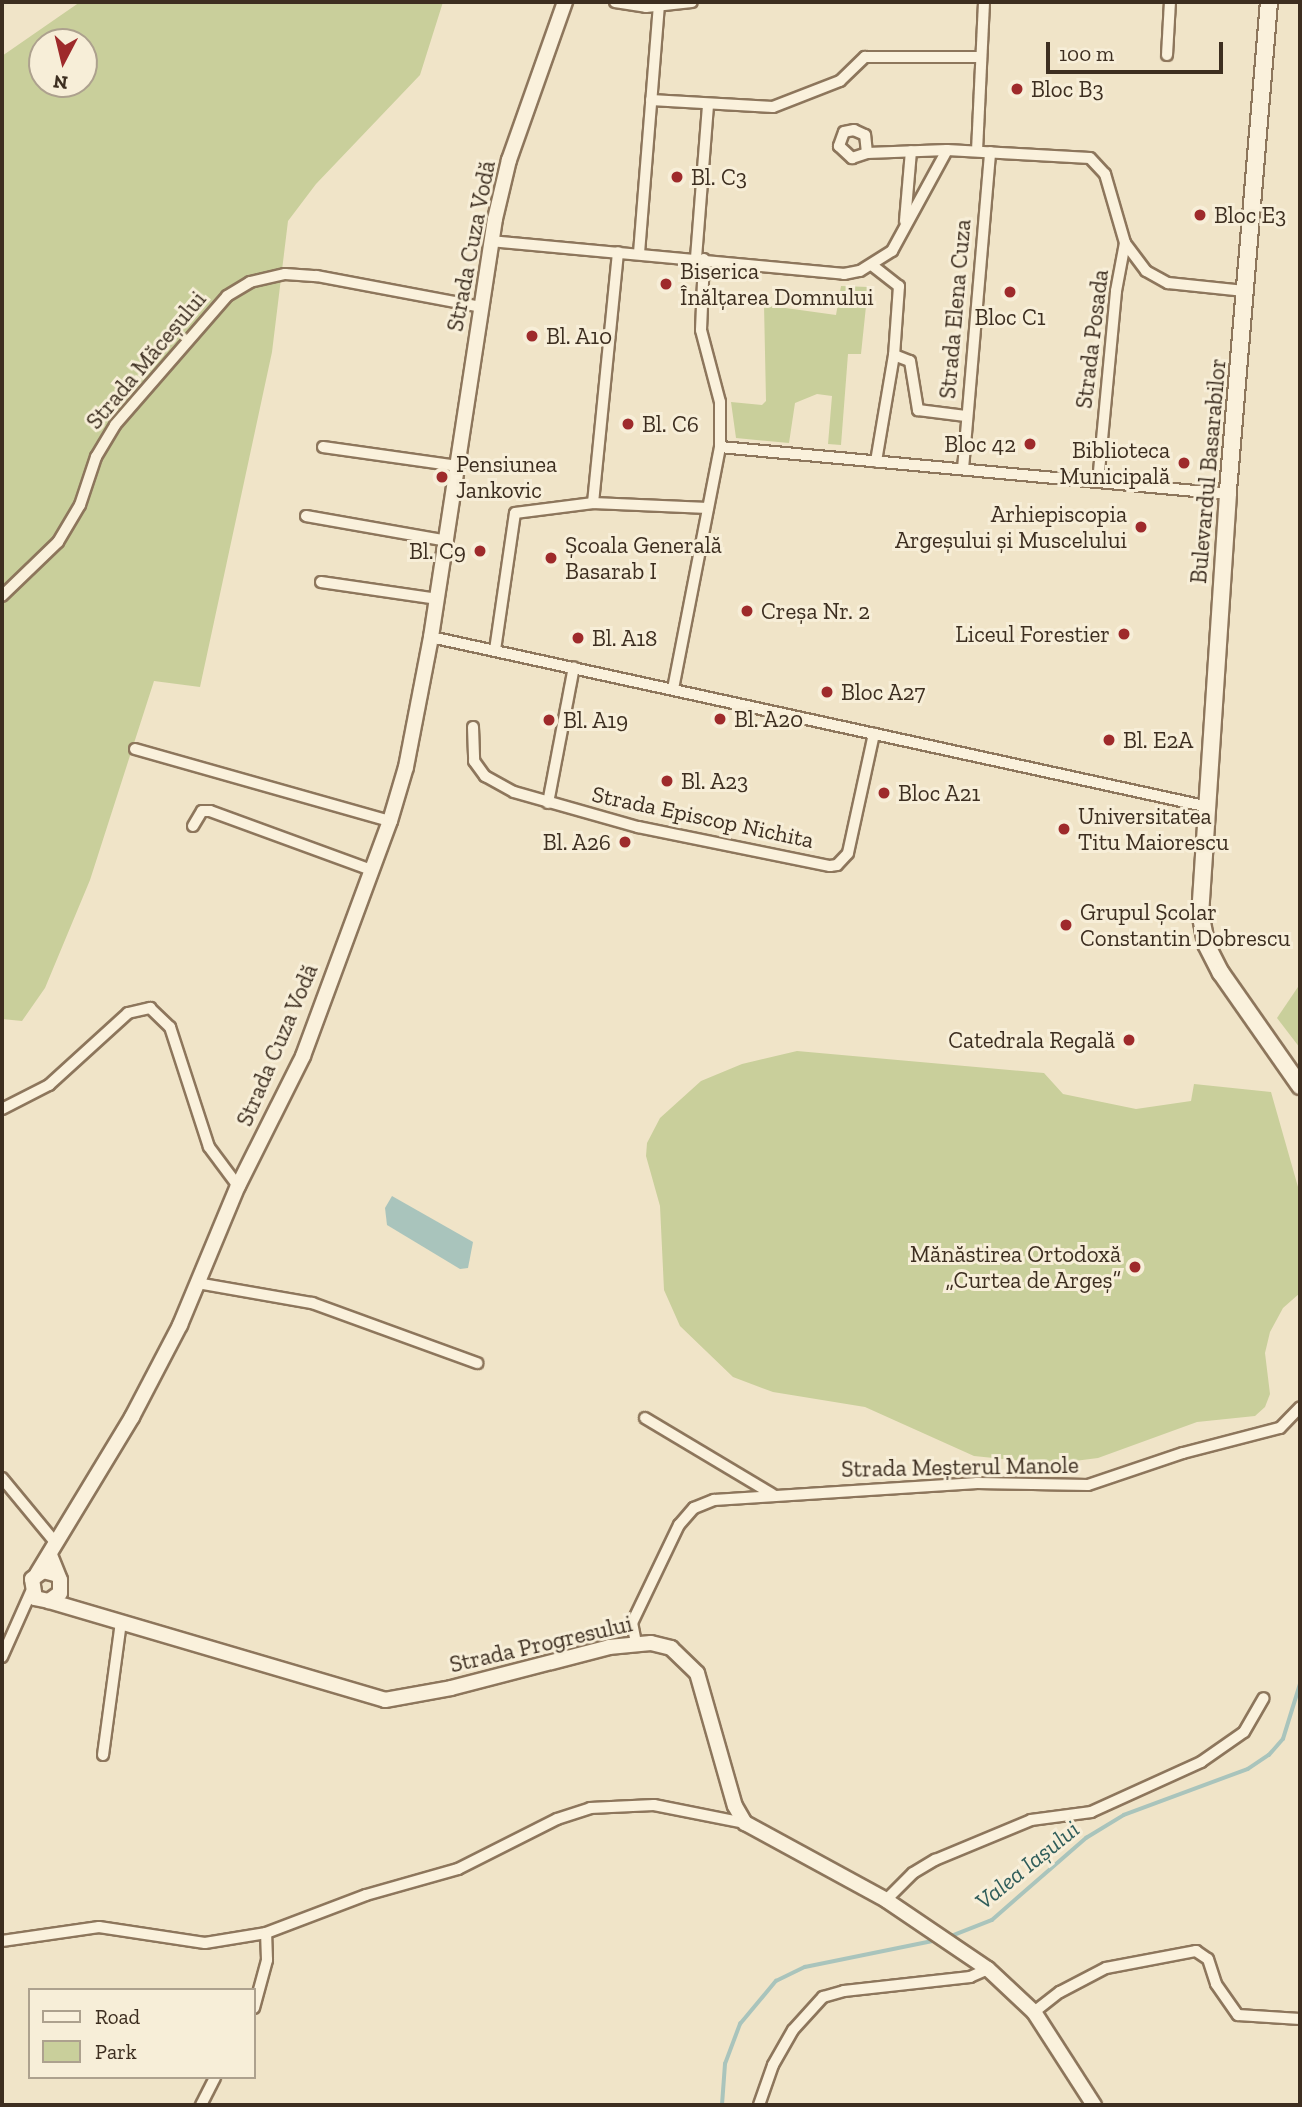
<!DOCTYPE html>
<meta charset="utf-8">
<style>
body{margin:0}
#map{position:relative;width:1302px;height:2107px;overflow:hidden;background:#f0e4c8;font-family:"Zilla Slab",serif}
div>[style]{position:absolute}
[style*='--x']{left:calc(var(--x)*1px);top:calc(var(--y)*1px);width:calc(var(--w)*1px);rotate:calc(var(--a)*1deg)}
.green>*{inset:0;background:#c9cf9b}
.water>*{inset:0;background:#a9c4bc}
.stream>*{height:3.5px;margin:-1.75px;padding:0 1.75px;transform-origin:1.75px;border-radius:1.75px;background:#a9c4bc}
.roads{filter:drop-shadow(2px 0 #8d765c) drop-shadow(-2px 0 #8d765c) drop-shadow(0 2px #8d765c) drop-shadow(0 -2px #8d765c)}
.minor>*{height:10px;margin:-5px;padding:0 5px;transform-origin:5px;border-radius:5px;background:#faf1dc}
.tertiary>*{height:14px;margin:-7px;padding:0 7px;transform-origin:7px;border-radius:7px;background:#faf1dc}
.secondary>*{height:16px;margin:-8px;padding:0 8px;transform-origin:8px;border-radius:8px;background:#faf1dc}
.dots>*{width:19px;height:19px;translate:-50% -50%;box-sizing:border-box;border:4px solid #f7eed8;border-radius:50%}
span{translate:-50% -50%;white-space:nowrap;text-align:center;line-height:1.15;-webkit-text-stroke:6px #f7eed8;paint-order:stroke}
.poi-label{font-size:23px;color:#3d2e20}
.left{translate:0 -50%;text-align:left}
.right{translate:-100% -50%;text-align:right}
.street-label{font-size:23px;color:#3d2e20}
.water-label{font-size:24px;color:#2f5d5a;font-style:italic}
.frame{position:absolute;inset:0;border:4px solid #3d2e20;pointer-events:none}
.legend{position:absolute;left:28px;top:1988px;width:228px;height:91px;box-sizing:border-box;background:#f7eed8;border:2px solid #ada18e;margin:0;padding:9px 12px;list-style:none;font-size:21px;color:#3d2e20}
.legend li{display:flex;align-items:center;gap:14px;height:35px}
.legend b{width:35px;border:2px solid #ada18e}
.north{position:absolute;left:28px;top:28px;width:70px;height:70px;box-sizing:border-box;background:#f7eed8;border:2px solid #ada18e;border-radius:50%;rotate:187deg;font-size:19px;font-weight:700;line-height:28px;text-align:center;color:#3d2e20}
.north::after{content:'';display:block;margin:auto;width:24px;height:32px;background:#9e2a2b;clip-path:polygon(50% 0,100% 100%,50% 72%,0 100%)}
.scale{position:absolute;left:1046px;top:42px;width:177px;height:32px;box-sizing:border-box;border:4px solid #3d2e20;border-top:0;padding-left:9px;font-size:21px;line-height:24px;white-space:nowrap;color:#3d2e20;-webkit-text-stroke:5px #f7eed8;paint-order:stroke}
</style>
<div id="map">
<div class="green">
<i style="clip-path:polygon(evenodd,80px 2px,443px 2px,420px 75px,316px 184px,288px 221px,272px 352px,200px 687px,154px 681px,90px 880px,45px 988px,22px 1021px,2px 1019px,2px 56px,80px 2px,42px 42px,84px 42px,84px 84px,42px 84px,42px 42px)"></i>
<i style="clip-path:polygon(841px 286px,868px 287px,861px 354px,848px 354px,841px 445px,828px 444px,832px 396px,817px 394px,795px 403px,789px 443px,736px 438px,731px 402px,762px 405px,766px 401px,764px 305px,836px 315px)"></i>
<i style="clip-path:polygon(1300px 984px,1300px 1048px,1277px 1018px)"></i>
<i style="clip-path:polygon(797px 1051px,1044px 1073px,1063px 1094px,1136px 1109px,1191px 1101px,1194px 1084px,1271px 1092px,1300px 1194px,1300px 1293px,1283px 1308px,1270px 1332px,1265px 1353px,1270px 1394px,1265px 1407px,1255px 1416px,1197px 1422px,1098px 1458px,1051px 1464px,974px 1456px,865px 1407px,773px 1392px,733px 1377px,680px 1326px,664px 1290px,660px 1206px,646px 1156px,647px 1143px,660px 1118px,701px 1081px,742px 1064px)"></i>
</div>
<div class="water">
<i style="clip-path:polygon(392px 1196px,473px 1242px,468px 1268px,460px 1269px,387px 1225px,385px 1208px)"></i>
</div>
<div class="stream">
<i style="--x:949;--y:1937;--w:46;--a:-21.6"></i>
<i style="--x:992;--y:1920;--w:125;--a:-41.1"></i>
<i style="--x:1086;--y:1838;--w:44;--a:-31.2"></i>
<i style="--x:1124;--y:1815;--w:132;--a:-20.4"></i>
<i style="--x:1248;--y:1769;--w:25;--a:-34"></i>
<i style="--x:1269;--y:1755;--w:21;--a:-49"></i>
<i style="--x:1283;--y:1739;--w:58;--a:-72.8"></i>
<i style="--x:722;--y:2105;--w:41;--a:-85.8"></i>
<i style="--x:725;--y:2064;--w:43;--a:-69.4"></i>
<i style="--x:740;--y:2024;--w:56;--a:-50.1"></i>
<i style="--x:776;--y:1981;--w:32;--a:-26"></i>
<i style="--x:805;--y:1967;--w:136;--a:-11.5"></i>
</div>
<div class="roads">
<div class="minor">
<i style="--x:615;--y:2;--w:31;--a:9"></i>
<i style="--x:646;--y:7;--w:46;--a:-6.2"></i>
<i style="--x:1167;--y:55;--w:53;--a:-86.8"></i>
<i style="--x:651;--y:100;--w:122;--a:3.3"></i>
<i style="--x:773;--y:107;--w:72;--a:-21.2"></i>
<i style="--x:840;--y:81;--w:35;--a:-44"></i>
<i style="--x:865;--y:57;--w:115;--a:0"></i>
<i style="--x:977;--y:151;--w:149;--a:-87.3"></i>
<i style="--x:867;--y:153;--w:18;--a:-96"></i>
<i style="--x:865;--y:135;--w:12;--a:-156"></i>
<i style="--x:854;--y:130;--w:10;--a:169"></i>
<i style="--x:844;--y:132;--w:15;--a:110"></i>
<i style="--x:839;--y:146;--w:18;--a:43"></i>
<i style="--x:852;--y:158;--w:16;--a:-18"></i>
<i style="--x:867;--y:153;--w:80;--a:-2.1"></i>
<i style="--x:947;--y:150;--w:143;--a:3.2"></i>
<i style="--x:1090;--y:158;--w:22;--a:47"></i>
<i style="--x:1105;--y:174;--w:72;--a:73.8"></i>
<i style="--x:1125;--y:243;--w:35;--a:53"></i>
<i style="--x:1146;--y:271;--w:25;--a:29"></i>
<i style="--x:1168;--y:283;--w:77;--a:5.9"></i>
<i style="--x:905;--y:221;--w:70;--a:-85.1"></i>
<i style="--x:490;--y:241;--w:356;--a:5.3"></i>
<i style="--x:844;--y:274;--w:16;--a:-11"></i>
<i style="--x:860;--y:271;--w:38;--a:-32"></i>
<i style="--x:892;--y:251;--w:115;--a:-61.4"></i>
<i style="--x:639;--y:253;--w:247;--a:-85.4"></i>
<i style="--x:696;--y:258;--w:154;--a:-85.5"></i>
<i style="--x:873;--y:266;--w:33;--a:38"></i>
<i style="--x:899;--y:286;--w:69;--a:94.1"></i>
<i style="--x:894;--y:355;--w:108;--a:99.6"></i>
<i style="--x:894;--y:355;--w:17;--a:21"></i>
<i style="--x:910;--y:361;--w:50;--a:80.7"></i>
<i style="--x:918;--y:410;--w:48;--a:7.1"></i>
<i style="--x:323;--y:447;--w:136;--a:8"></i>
<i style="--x:720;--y:447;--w:510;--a:5.29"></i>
<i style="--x:963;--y:469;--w:318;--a:-85.1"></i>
<i style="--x:1098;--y:482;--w:192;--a:-84.6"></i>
<i style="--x:1116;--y:291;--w:49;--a:-79.4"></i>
<i style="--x:593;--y:503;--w:252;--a:-84.3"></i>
<i style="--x:306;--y:516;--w:144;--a:10"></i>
<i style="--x:321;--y:582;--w:118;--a:8.3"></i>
<i style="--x:2;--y:596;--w:78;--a:-44"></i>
<i style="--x:58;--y:542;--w:43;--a:-59.3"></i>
<i style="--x:80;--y:505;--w:51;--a:-71.6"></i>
<i style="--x:96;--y:457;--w:37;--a:-59"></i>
<i style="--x:115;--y:425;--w:171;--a:-49"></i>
<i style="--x:227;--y:296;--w:27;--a:-31"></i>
<i style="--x:250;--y:282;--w:36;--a:-13"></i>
<i style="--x:285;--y:274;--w:32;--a:4"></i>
<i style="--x:317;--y:276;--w:167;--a:10.7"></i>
<i style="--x:431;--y:637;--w:791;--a:12.33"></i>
<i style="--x:495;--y:650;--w:138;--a:-81.7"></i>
<i style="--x:515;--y:513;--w:79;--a:-7.3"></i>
<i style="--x:593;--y:503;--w:115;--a:2.5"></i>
<i style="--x:673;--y:689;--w:247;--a:-79"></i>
<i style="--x:720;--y:447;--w:45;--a:-90"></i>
<i style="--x:720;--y:402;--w:74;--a:-104.8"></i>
<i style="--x:701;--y:330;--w:71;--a:-87.6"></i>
<i style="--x:473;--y:727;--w:34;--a:88"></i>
<i style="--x:474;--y:761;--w:19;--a:54"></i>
<i style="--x:485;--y:776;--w:33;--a:29"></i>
<i style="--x:514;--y:792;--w:129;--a:15.8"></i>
<i style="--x:638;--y:827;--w:196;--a:11.5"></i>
<i style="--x:830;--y:866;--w:7;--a:-8"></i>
<i style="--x:837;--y:865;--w:16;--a:-47"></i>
<i style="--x:848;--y:853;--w:122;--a:-77.7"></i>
<i style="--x:135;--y:749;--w:265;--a:15.8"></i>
<i style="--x:548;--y:803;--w:138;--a:-79.2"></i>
<i style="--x:193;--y:826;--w:17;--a:-59"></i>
<i style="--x:202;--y:811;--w:8;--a:0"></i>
<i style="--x:210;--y:811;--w:171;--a:20.1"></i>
<i style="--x:2;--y:1109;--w:53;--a:-27.1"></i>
<i style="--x:49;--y:1085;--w:107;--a:-42.3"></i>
<i style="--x:128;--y:1013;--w:23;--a:-13"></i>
<i style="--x:150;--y:1008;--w:28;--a:44"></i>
<i style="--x:170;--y:1027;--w:126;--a:72"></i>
<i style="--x:209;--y:1147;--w:49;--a:53.4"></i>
<i style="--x:197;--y:1283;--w:117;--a:9.9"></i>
<i style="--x:312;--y:1303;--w:176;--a:20"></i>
<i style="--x:645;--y:1418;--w:148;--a:30.9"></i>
<i style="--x:2;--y:1478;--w:83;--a:50.4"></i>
<i style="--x:636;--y:1643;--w:20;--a:-101"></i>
<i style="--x:632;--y:1623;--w:109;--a:-64.4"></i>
<i style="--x:679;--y:1525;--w:23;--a:-49"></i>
<i style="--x:694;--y:1508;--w:22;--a:-22"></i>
<i style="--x:714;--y:1500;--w:264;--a:-3.7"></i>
<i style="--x:977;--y:1483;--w:111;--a:1"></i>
<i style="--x:1088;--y:1485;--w:100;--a:-18.6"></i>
<i style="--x:1183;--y:1453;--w:100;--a:-14.5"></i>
<i style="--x:1280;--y:1428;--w:29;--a:-46"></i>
<i style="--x:2;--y:1657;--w:71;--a:-66"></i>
<i style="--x:103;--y:1755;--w:134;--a:-82.3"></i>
<i style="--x:886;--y:1900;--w:38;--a:-45"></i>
<i style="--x:913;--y:1873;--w:26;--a:-31"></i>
<i style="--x:935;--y:1860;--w:104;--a:-22.6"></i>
<i style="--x:1031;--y:1820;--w:61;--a:-7.6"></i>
<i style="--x:1091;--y:1812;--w:121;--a:-24.4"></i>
<i style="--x:1201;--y:1762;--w:52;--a:-34.9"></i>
<i style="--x:1244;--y:1732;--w:39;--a:-60"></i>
<i style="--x:2;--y:1941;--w:98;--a:-8.2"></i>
<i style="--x:99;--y:1927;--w:107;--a:8.6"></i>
<i style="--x:205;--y:1943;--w:62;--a:-9.3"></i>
<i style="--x:266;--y:1933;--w:107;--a:-20.8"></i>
<i style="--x:366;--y:1895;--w:96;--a:-15.8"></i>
<i style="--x:458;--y:1869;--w:111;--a:-26.8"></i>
<i style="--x:557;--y:1819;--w:35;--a:-18"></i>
<i style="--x:590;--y:1808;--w:64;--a:-2.7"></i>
<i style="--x:654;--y:1805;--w:93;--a:11.2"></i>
<i style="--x:254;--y:2008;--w:50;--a:-74.8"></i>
<i style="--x:267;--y:1960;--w:27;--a:-92"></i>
<i style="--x:1034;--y:2012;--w:33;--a:-38"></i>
<i style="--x:1060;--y:1992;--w:52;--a:-27.6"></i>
<i style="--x:1106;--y:1968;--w:92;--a:-10.7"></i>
<i style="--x:1196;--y:1951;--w:14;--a:34"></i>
<i style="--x:1208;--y:1959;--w:26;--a:72"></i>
<i style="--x:1216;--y:1984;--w:38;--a:55"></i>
<i style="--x:1238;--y:2015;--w:62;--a:3.7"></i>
<i style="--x:201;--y:2105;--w:31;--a:-63"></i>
<i style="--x:759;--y:2105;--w:42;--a:-70.7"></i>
<i style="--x:773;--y:2065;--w:40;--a:-60.3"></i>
<i style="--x:793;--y:2030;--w:45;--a:-47.7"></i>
<i style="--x:823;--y:1997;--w:22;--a:-16"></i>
<i style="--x:844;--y:1991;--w:127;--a:-6.3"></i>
<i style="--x:970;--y:1977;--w:20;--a:-24"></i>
</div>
<div class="tertiary">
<i style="--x:50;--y:1555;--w:27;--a:68"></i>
<i style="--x:60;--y:1580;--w:13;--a:90"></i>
<i style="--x:60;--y:1593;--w:14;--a:144"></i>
<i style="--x:49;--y:1601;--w:14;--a:-168"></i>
<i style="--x:35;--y:1598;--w:19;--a:-99"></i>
<i style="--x:32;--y:1579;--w:14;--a:-36"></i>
<i style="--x:43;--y:1571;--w:12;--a:14"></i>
<i style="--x:37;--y:1574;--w:184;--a:-58.8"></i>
<i style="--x:132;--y:1417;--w:104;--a:-62.4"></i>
<i style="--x:180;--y:1325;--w:151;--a:-67.4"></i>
<i style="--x:238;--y:1186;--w:145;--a:-63.4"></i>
<i style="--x:303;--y:1056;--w:251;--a:-69.7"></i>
<i style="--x:390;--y:821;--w:56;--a:-73.5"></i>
<i style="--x:406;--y:767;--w:132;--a:-79.1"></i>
<i style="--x:431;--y:637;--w:423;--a:-81.3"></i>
<i style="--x:495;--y:219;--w:61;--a:-76.7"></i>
<i style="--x:509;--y:160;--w:168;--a:-70.5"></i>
<i style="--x:49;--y:1601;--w:350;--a:16.4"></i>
<i style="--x:385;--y:1700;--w:67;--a:-10.3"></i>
<i style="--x:451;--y:1688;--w:163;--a:-14.5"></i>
<i style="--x:609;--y:1647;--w:42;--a:-5.4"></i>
<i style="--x:651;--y:1643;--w:21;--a:14"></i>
<i style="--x:671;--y:1648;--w:36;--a:44"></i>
<i style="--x:697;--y:1673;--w:138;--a:74.1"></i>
<i style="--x:735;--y:1806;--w:20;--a:60"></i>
<i style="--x:745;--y:1823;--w:161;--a:28.6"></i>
<i style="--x:886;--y:1900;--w:123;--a:34.1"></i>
<i style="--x:988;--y:1969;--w:63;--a:43.1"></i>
<i style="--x:1034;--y:2012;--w:111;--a:57.2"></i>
</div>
<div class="secondary">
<i style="--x:1269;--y:2;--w:494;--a:94.8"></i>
<i style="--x:1228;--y:494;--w:419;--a:93.8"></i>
<i style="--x:1200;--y:912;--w:33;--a:79"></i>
<i style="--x:1206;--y:944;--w:33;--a:63"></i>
<i style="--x:1221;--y:973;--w:138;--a:55"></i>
</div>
</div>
<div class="dots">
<i style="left:1017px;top:89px;background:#9e2a2b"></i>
<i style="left:677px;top:177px;background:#9e2a2b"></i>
<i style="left:1200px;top:215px;background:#9e2a2b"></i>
<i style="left:666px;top:284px;background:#9e2a2b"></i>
<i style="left:1010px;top:292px;background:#9e2a2b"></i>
<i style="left:532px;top:336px;background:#9e2a2b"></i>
<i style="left:628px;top:424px;background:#9e2a2b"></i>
<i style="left:1030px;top:444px;background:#9e2a2b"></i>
<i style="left:1184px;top:463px;background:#9e2a2b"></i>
<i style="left:442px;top:477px;background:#9e2a2b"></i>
<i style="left:1141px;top:527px;background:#9e2a2b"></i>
<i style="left:480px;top:551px;background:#9e2a2b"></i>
<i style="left:551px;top:558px;background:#9e2a2b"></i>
<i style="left:747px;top:611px;background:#9e2a2b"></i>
<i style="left:1124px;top:634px;background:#9e2a2b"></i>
<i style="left:578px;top:638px;background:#9e2a2b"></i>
<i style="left:827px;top:692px;background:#9e2a2b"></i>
<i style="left:720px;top:719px;background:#9e2a2b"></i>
<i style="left:549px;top:720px;background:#9e2a2b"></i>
<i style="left:1109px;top:740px;background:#9e2a2b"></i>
<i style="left:667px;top:781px;background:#9e2a2b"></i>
<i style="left:884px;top:793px;background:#9e2a2b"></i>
<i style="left:1064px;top:829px;background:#9e2a2b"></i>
<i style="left:625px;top:842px;background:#9e2a2b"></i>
<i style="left:1066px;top:925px;background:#9e2a2b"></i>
<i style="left:1129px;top:1040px;background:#9e2a2b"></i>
<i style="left:1135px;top:1267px;background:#9e2a2b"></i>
</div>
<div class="poi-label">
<span class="left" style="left:1031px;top:89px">Bloc B3</span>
<span class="left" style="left:691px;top:177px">Bl. C3</span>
<span class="left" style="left:1214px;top:215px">Bloc E3</span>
<span class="left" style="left:680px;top:284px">Biserica<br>Înălțarea Domnului</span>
<span style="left:1010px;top:317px">Bloc C1</span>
<span class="left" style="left:546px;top:336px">Bl. A10</span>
<span class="left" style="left:642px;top:424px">Bl. C6</span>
<span class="right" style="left:1016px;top:444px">Bloc 42</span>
<span class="right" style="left:1170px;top:463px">Biblioteca<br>Municipală</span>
<span class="left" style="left:456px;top:477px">Pensiunea<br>Jankovic</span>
<span class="right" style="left:1127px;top:527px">Arhiepiscopia<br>Argeșului și Muscelului</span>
<span class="left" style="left:565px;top:558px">Școala Generală<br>Basarab I</span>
<span class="right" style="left:466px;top:551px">Bl. C9</span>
<span class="left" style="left:761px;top:611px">Creșa Nr. 2</span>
<span class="right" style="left:1110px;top:634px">Liceul Forestier</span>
<span class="left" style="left:592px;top:638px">Bl. A18</span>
<span class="left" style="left:841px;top:692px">Bloc A27</span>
<span class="left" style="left:734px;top:719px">Bl. A20</span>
<span class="left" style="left:563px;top:720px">Bl. A19</span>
<span class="left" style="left:1123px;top:740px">Bl. E2A</span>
<span class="left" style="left:681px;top:781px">Bl. A23</span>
<span class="left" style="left:898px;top:793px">Bloc A21</span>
<span class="left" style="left:1078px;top:829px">Universitatea<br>Titu Maiorescu</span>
<span class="right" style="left:611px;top:842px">Bl. A26</span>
<span class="left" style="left:1080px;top:925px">Grupul Școlar<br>Constantin Dobrescu</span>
<span class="right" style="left:1115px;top:1040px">Catedrala Regală</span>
<span class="right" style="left:1121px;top:1267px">Mănăstirea Ortodoxă<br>„Curtea de Argeș”</span>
</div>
<div class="street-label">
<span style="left:471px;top:246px;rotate:-79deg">Strada Cuza Vodă</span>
<span style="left:955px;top:309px;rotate:-85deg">Strada Elena Cuza</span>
<span style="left:1092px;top:339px;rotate:-83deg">Strada Posada</span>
<span style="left:146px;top:360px;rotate:-50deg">Strada Măceșului</span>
<span style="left:1208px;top:471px;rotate:-85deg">Bulevardul Basarabilor</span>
<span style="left:703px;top:817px;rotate:12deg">Strada Episcop Nichita</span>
<span style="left:277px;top:1045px;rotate:-67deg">Strada Cuza Vodă</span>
<span style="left:960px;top:1467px;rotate:-1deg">Strada Meșterul Manole</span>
<span style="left:541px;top:1644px;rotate:-13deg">Strada Progresului</span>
</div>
<div class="water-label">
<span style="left:1027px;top:1865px;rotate:-39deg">Valea Iașului</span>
</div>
<div class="frame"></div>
<ul class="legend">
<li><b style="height:9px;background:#faf1dc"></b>Road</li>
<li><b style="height:19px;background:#c9cf9b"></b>Park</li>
</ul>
<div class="north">N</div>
<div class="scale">100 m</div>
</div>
